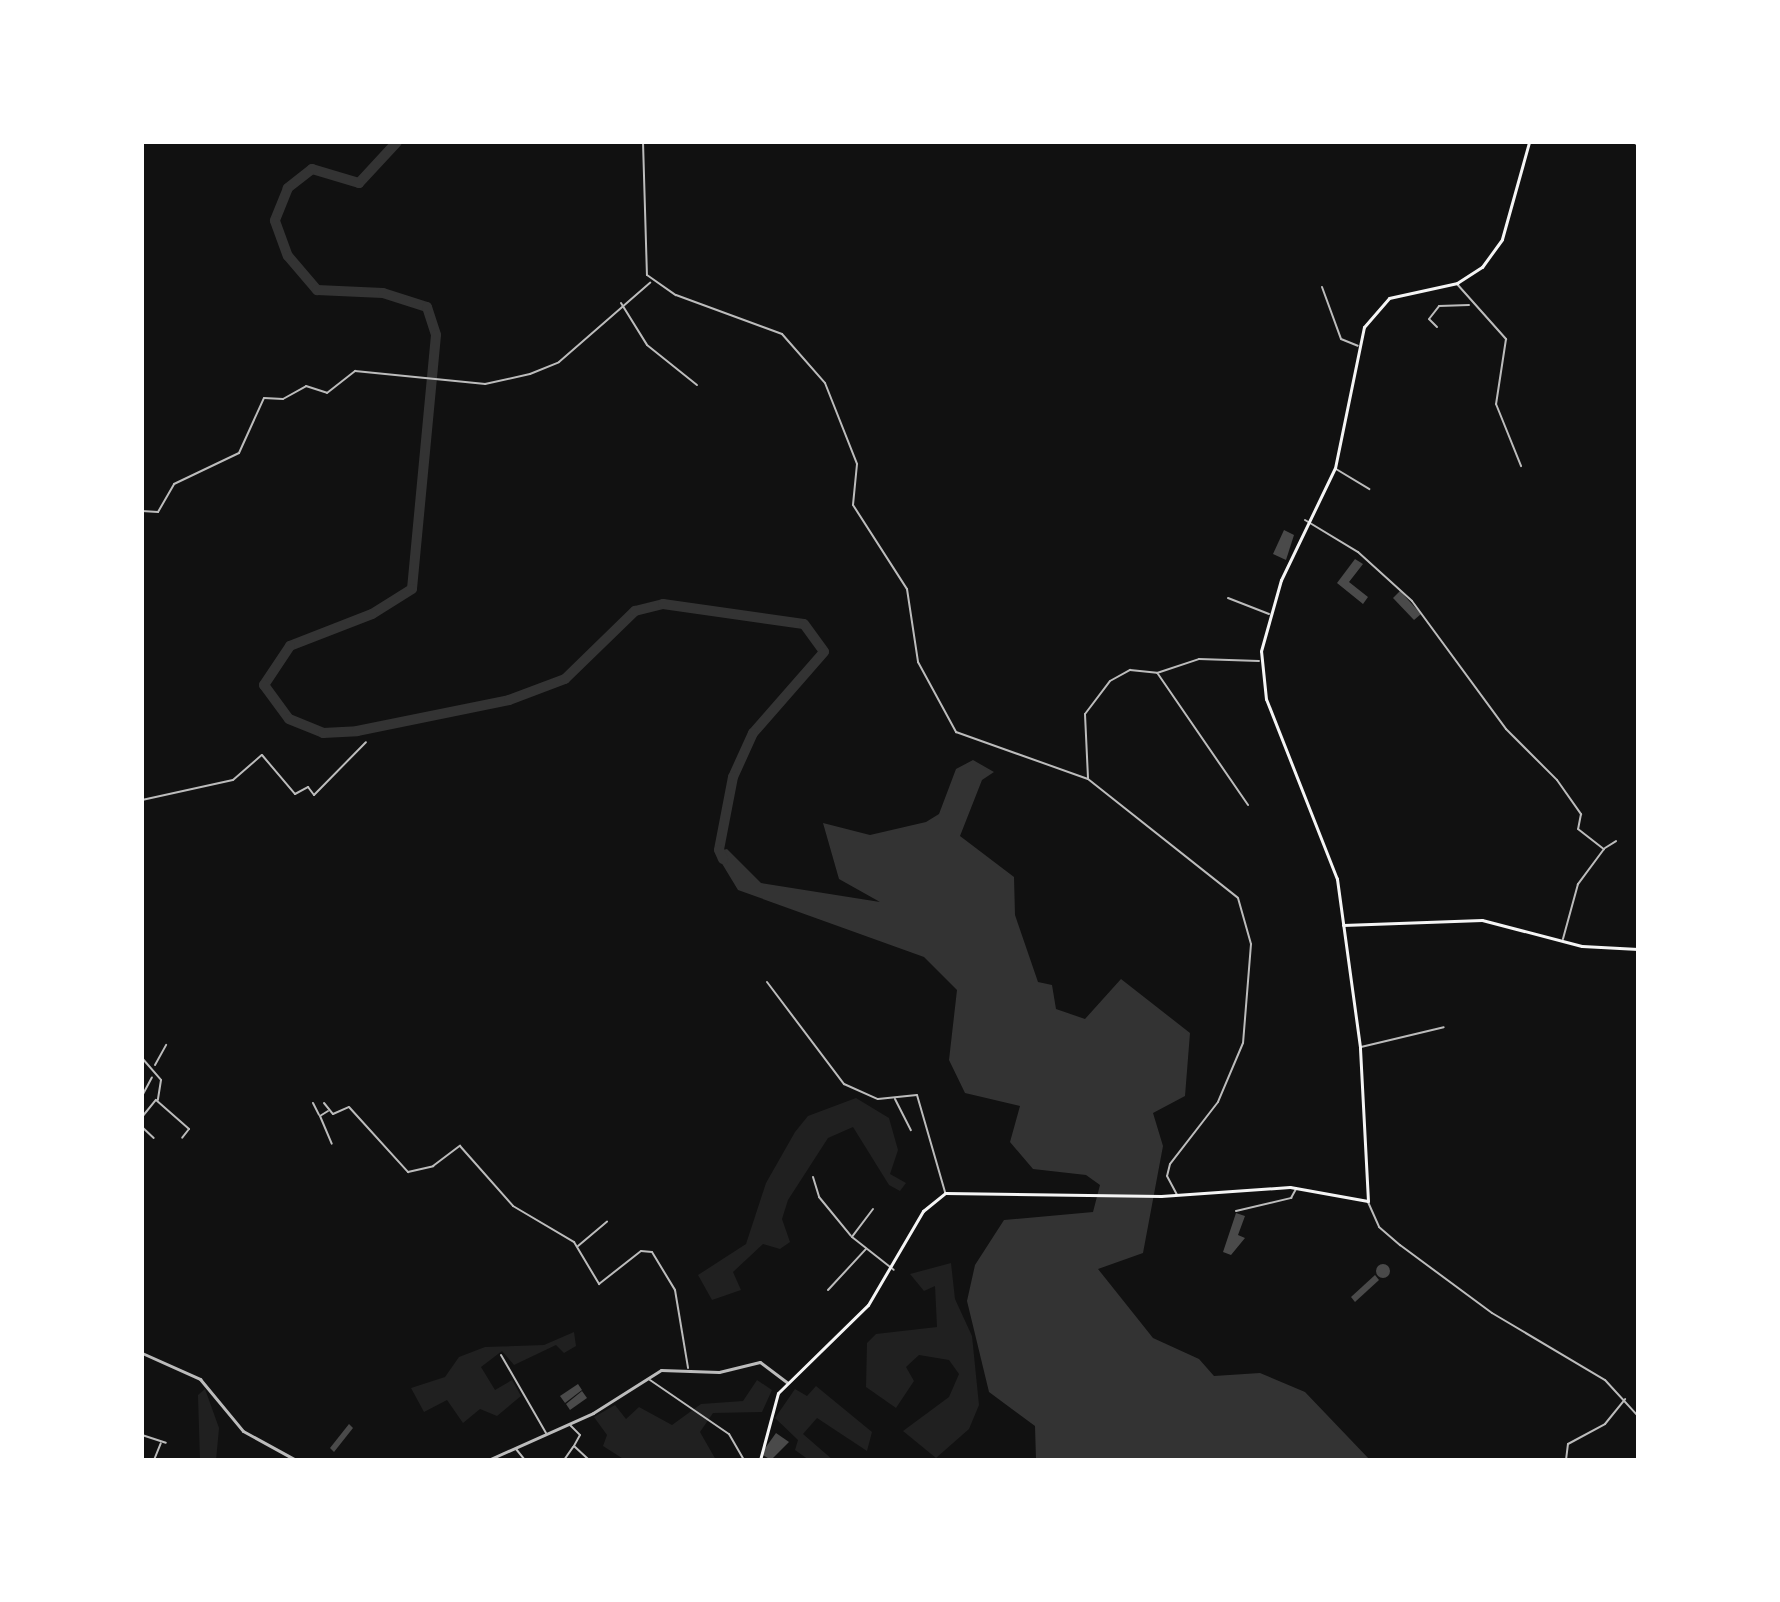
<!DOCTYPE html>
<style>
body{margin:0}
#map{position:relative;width:1780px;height:1602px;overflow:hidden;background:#111;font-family:"Titillium Web",sans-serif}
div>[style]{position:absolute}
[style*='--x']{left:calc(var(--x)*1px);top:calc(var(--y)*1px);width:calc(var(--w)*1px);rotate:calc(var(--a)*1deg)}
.green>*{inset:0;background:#202020}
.water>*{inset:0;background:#333}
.river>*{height:10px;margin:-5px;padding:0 5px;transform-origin:5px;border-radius:5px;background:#333}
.building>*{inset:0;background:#4a4a4a}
.round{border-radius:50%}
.minor>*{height:2px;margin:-1px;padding:0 1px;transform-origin:1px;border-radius:1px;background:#bcbcbc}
.tertiary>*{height:3px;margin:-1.5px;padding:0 1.5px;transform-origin:1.5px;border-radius:1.5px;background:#bcbcbc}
.secondary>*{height:3px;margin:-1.5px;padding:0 1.5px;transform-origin:1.5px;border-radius:1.5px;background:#f5f5f5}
span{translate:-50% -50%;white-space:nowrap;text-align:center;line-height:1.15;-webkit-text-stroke:8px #fff;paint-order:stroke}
.frame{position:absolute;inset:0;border:144px solid #fff;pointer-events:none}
</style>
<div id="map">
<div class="green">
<i style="clip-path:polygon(856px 1098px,889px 1118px,898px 1150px,890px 1174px,906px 1183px,900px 1191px,889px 1185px,853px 1127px,828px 1138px,788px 1200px,782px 1219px,790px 1242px,780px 1249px,763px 1244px,733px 1272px,741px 1290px,712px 1300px,698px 1275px,746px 1244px,766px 1183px,795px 1132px,808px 1116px)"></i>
<i style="clip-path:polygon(951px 1263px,955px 1299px,972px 1336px,979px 1405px,969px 1429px,936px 1458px,903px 1431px,949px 1397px,959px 1374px,949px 1360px,919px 1355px,906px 1367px,914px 1381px,896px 1408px,866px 1387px,867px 1343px,876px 1334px,937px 1327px,935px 1286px,924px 1291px,910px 1274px)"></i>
<i style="clip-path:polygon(574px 1332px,576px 1346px,564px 1353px,556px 1345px,514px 1365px,502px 1351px,481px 1367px,495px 1390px,512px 1380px,521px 1396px,497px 1416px,480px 1409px,463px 1423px,447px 1400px,424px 1412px,411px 1388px,445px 1377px,459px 1357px,485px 1347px,544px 1345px)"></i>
<i style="clip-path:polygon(757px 1380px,772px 1390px,762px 1412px,713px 1413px,700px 1432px,716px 1460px,625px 1460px,603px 1446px,607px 1435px,594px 1417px,615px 1405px,626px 1419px,639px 1407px,672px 1425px,701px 1404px,743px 1401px)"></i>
<i style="clip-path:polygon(816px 1386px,872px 1432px,867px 1451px,817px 1418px,803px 1434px,833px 1460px,809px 1460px,795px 1450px,798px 1440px,775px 1418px,795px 1389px,807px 1396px)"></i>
<i style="clip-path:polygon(205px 1389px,219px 1428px,216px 1460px,200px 1460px,198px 1395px)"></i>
</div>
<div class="water">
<i style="clip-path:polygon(973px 760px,994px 772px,982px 780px,960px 836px,1014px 877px,1015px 915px,1038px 982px,1052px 985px,1056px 1009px,1085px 1019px,1121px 979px,1190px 1033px,1185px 1096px,1153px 1113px,1163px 1146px,1143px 1253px,1098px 1269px,1153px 1338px,1199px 1359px,1214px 1376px,1260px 1373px,1305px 1392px,1370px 1460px,1036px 1460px,1035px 1426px,989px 1392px,967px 1301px,975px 1265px,1004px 1220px,1093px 1212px,1100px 1185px,1086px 1175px,1033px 1169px,1010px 1142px,1020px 1106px,965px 1093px,949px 1060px,957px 990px,924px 957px,738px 890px,715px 852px,727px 849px,761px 883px,880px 902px,839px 879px,823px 823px,870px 835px,926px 822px,939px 814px,956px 769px)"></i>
</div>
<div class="river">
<i style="--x:397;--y:142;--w:56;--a:132.8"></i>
<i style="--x:359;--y:183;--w:49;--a:-163.4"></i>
<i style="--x:312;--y:169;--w:31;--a:142"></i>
<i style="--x:288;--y:188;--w:35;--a:112"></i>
<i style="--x:275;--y:221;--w:37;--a:70"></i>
<i style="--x:288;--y:256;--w:45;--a:49.5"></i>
<i style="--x:317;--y:290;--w:66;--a:2.6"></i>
<i style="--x:383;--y:293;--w:46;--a:17.7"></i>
<i style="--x:427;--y:307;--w:29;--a:72"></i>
<i style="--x:436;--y:335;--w:255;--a:95.4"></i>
<i style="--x:412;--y:589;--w:47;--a:148"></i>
<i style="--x:372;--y:614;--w:88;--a:158.7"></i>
<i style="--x:290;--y:646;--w:47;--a:123.7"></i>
<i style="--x:264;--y:685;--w:42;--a:53.7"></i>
<i style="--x:289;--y:719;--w:37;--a:22"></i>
<i style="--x:323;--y:733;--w:34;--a:-3"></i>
<i style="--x:357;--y:731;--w:155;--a:-11.5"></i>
<i style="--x:509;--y:700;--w:60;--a:-20.6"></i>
<i style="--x:565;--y:679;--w:98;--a:-44.2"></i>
<i style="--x:635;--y:611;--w:29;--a:-14"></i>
<i style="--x:663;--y:604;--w:142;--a:8.1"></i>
<i style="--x:804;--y:624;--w:34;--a:54"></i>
<i style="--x:824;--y:652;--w:108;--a:131.2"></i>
<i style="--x:753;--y:733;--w:48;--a:114.4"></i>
<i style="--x:733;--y:777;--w:74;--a:100.9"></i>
<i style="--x:719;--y:850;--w:10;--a:66"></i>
</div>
<div class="building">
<i style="clip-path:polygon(1284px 530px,1294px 535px,1286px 560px,1273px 554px)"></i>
<i style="clip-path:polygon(1355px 559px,1363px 564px,1349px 582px,1368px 597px,1363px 604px,1337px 583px)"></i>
<i style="clip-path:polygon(1400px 591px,1421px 614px,1414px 620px,1393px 598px)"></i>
<i style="clip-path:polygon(1236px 1213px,1245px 1216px,1238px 1235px,1245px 1238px,1231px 1255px,1223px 1252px)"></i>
<i class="round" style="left:1376px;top:1264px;width:14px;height:14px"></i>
<i style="clip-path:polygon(1375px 1275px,1379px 1280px,1355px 1302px,1351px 1297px)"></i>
<i style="clip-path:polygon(578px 1384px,582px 1390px,565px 1403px,560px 1396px)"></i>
<i style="clip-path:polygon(582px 1391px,587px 1398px,570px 1410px,566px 1404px)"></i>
<i style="clip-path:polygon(349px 1424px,353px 1428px,334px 1452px,330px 1448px)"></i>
<i style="clip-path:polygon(776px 1433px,789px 1442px,771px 1460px,761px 1454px)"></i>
</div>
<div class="minor">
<i style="--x:643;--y:142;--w:133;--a:88.3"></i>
<i style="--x:647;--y:275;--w:35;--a:35"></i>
<i style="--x:676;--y:295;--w:113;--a:20.2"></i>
<i style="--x:782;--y:334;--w:65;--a:48.7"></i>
<i style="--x:825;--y:383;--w:87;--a:68.4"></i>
<i style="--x:857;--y:464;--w:41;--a:95.6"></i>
<i style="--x:853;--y:505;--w:100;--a:57.3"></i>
<i style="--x:907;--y:589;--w:74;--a:81.4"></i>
<i style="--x:918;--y:662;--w:80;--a:61.5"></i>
<i style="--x:956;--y:732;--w:140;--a:19.6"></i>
<i style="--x:1088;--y:779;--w:191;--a:38.4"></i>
<i style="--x:1238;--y:898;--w:48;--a:74.2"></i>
<i style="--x:1251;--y:944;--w:99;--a:94.6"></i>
<i style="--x:1243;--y:1043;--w:64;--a:113"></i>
<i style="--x:1218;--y:1102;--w:78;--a:127.7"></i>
<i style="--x:1170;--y:1164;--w:12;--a:104"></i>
<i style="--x:1167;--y:1176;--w:21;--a:62"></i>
<i style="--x:1633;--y:142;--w:6;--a:31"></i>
<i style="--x:1457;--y:284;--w:74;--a:48.3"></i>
<i style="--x:1506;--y:339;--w:66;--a:98.7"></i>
<i style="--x:1496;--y:404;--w:67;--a:68"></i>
<i style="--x:1322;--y:287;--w:55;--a:69.9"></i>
<i style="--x:1341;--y:339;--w:18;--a:22"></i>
<i style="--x:621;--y:303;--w:49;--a:58.2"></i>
<i style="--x:647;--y:345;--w:64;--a:38.7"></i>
<i style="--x:1437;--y:327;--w:11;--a:-135"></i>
<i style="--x:1429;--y:319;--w:16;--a:-52"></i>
<i style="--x:1439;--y:306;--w:30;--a:-2"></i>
<i style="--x:1336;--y:469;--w:39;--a:31"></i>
<i style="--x:142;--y:511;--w:16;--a:4"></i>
<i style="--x:158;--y:512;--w:32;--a:-60"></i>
<i style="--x:174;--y:484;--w:72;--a:-25.5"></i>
<i style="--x:239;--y:453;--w:60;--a:-65.6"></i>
<i style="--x:264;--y:398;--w:19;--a:3"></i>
<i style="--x:283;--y:399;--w:26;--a:-29"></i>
<i style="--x:306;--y:386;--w:22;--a:18"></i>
<i style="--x:327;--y:393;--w:36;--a:-38"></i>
<i style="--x:355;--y:371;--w:131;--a:5.7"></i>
<i style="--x:485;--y:384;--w:46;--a:-12.5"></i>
<i style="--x:530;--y:374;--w:31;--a:-22"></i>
<i style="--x:559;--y:362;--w:121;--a:-41"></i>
<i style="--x:1305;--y:520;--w:62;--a:31.1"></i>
<i style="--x:1358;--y:552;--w:73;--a:42.2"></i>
<i style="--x:1412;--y:601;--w:159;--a:53.7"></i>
<i style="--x:1506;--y:729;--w:72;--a:45"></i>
<i style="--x:1557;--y:780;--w:42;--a:54.8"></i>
<i style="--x:1581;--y:814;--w:15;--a:101"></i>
<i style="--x:1578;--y:829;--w:33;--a:38"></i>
<i style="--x:1604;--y:849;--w:44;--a:126.6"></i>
<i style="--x:1578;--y:884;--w:57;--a:105.3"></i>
<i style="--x:1228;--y:598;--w:44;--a:21.3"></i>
<i style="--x:1158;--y:674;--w:159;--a:55.5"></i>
<i style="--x:1088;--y:778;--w:64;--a:-92.7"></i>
<i style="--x:1085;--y:714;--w:41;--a:-52.9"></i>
<i style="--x:1110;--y:681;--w:23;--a:-29"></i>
<i style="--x:1130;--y:670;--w:27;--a:6"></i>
<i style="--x:1157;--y:673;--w:44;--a:-18.4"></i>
<i style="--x:1199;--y:659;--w:60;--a:1.9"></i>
<i style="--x:142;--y:800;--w:93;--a:-12.4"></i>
<i style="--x:233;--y:780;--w:38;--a:-41"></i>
<i style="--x:262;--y:755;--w:51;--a:49.8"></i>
<i style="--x:295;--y:794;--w:15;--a:-28"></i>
<i style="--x:308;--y:787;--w:10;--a:53"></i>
<i style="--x:314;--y:795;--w:74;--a:-45.5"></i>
<i style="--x:1605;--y:848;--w:13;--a:-32"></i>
<i style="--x:767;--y:982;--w:128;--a:53"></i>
<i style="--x:844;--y:1084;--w:37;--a:24"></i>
<i style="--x:878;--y:1099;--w:39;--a:-6"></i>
<i style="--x:917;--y:1095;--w:101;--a:73.9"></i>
<i style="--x:1361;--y:1047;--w:85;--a:-13.5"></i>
<i style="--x:142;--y:1058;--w:29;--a:49"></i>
<i style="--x:161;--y:1080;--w:20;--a:99"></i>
<i style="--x:155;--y:1065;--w:23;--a:-61"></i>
<i style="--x:142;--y:1096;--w:21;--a:-62"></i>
<i style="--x:895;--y:1099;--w:35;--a:63"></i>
<i style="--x:313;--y:1103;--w:13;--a:63"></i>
<i style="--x:324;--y:1103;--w:14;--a:51"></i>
<i style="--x:333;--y:1114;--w:17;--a:-24"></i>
<i style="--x:349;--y:1107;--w:88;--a:47.8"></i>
<i style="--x:408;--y:1172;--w:26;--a:-13"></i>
<i style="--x:433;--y:1166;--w:34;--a:-37"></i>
<i style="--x:460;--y:1146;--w:80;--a:48.5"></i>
<i style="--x:513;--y:1206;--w:71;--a:30.5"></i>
<i style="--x:574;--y:1242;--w:49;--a:59.2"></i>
<i style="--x:599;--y:1284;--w:53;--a:-38.2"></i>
<i style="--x:641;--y:1251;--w:11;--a:5"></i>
<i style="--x:652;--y:1252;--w:44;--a:58.8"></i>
<i style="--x:675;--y:1290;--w:79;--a:80.5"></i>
<i style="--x:328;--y:1111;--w:9;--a:148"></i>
<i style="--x:320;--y:1116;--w:30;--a:67"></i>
<i style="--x:142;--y:1117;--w:22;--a:-51"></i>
<i style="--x:156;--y:1100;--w:44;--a:41.3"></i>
<i style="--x:189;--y:1129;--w:11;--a:128"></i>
<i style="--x:142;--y:1127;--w:16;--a:43"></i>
<i style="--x:813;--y:1177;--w:21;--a:73"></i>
<i style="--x:819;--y:1197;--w:50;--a:50.6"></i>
<i style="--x:1368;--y:1202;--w:27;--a:66"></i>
<i style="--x:1379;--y:1227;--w:28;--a:41"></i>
<i style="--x:1400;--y:1245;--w:114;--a:36.5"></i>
<i style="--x:1492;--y:1313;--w:131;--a:30.7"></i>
<i style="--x:1605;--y:1380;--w:49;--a:47.5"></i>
<i style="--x:873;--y:1209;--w:35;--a:127"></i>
<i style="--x:852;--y:1237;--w:53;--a:38.2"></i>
<i style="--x:1236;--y:1211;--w:57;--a:-13.3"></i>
<i style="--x:1291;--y:1198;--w:10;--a:-61"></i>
<i style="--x:578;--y:1246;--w:38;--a:-40"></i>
<i style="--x:828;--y:1290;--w:56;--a:-47.2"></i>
<i style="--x:501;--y:1355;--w:90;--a:60"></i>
<i style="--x:650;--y:1380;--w:96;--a:34.4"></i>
<i style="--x:729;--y:1434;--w:30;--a:60"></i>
<i style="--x:570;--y:1425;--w:14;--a:45"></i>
<i style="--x:580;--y:1435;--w:13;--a:119"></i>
<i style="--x:574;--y:1446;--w:21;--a:43"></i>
<i style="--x:142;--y:1435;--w:25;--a:18"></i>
<i style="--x:516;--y:1449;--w:14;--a:51"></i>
<i style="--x:154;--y:1460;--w:18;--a:-68"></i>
<i style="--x:564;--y:1460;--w:16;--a:-55"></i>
<i style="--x:1566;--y:1460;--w:16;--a:-83"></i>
<i style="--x:1568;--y:1444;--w:42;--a:-28.4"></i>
<i style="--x:1605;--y:1424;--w:32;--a:-51"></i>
</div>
<div class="tertiary">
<i style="--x:142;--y:1353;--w:64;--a:24.1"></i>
<i style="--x:200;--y:1379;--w:67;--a:50.4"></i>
<i style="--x:243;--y:1431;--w:60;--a:28.7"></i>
<i style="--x:431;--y:1460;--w:10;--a:0"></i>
<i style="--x:488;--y:1460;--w:115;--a:-24.1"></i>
<i style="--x:593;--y:1413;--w:80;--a:-32.3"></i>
<i style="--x:661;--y:1370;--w:58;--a:2"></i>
<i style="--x:719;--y:1372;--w:42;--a:-13.7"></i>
<i style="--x:760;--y:1362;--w:34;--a:37"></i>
</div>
<div class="secondary">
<i style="--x:1343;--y:925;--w:139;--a:-2.1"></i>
<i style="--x:1482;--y:920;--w:103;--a:14.6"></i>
<i style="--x:1582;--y:946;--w:56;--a:3.1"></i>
<i style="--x:760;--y:1460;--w:69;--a:-75"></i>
<i style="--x:778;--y:1393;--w:126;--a:-44.4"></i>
<i style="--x:868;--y:1305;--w:109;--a:-59.7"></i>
<i style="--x:923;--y:1211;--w:28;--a:-39"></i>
<i style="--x:945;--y:1193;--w:216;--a:0.8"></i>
<i style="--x:1161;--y:1196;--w:129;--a:-4"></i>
<i style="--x:1290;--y:1187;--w:79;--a:10.2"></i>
<i style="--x:1368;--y:1201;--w:154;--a:-93"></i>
<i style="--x:1360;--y:1047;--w:170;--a:-97.8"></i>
<i style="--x:1337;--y:879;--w:193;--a:-111.5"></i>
<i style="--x:1266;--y:699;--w:48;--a:-95.9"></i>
<i style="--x:1261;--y:651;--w:74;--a:-74.3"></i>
<i style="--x:1281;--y:580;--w:124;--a:-64.3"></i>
<i style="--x:1335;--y:468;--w:144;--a:-78.4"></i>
<i style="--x:1364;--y:327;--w:38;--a:-49"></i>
<i style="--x:1389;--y:298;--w:70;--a:-12.4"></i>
<i style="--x:1457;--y:283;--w:30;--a:-33"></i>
<i style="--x:1482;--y:267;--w:34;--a:-54"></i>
<i style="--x:1502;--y:239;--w:101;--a:-74.4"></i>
</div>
<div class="frame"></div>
</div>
